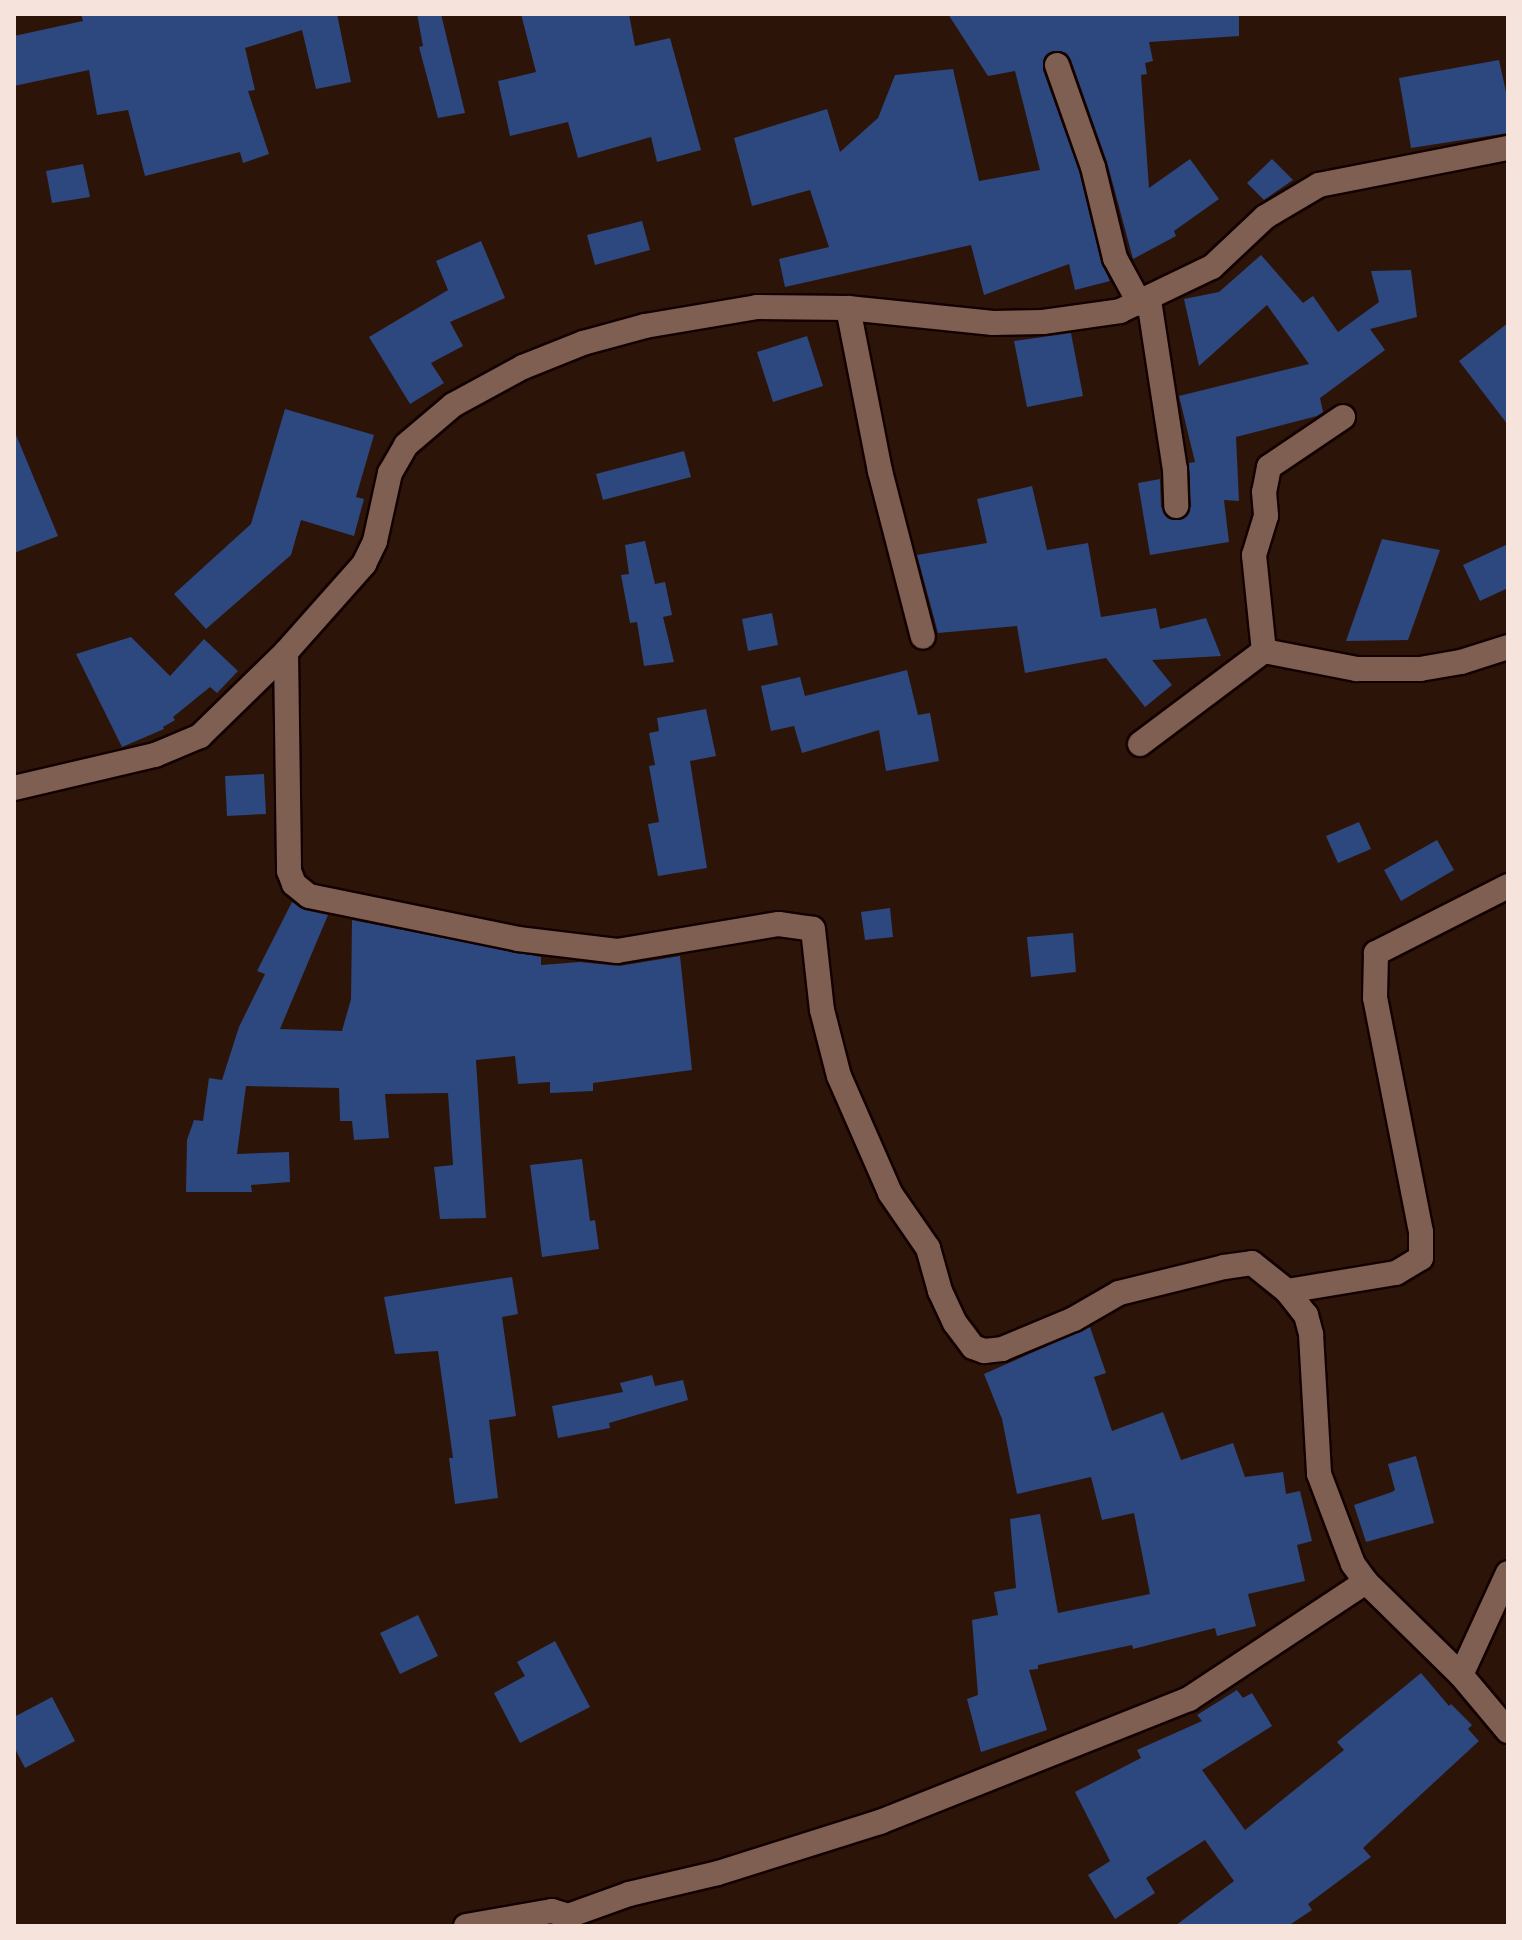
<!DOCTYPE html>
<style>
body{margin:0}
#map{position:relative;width:1522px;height:1940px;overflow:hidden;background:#2d1408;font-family:Manrope,sans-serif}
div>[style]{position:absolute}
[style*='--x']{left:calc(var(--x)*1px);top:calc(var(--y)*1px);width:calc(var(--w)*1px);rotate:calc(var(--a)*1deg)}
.building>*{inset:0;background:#2d477f}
.roads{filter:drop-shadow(2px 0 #130100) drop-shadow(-2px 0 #130100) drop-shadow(0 2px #130100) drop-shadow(0 -2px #130100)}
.minor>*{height:24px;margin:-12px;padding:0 12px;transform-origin:12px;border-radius:12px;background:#7e5f52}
span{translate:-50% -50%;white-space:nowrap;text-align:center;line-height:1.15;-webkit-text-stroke:6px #220a02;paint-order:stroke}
.frame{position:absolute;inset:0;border:16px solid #f6e4dc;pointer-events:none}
</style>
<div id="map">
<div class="building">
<i style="clip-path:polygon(81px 14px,337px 14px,351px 82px,316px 89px,302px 30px,245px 48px,255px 90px,248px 91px,269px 154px,243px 163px,240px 152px,145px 176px,128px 110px,97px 115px,89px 70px,14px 86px,14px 36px,83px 21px)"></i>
<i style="clip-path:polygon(417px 14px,441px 14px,465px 113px,438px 118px,419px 47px,423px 46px)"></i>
<i style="clip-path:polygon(521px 14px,629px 14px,635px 46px,670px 38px,701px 150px,657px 162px,651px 137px,578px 158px,568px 122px,510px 136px,498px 81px,536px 72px)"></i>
<i style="clip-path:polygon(948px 14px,1239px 14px,1239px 36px,1149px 42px,1153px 61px,1145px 63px,1147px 74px,1141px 75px,1149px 188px,1190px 159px,1219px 199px,1174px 231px,1176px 236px,1133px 259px,1107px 162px,1071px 60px,1066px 53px,1053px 51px,1045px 56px,1043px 70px,1079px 171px,1101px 262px,1110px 281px,1075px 290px,1069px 264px,984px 295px,971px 245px,785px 287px,779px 259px,829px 247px,810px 190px,752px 206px,734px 138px,827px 109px,840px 152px,878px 118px,895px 75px,953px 69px,979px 181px,1040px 170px,1015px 71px,988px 76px)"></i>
<i style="clip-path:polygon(1499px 60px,1508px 101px,1508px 133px,1411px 148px,1399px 78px)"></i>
<i style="clip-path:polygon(1272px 159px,1293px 180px,1264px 200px,1247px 183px)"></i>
<i style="clip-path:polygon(83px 164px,90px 197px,52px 203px,46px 171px)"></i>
<i style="clip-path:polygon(642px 221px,650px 250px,595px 265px,587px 235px)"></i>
<i style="clip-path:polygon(481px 241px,505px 298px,450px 322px,463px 346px,431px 363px,444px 383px,410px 404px,369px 337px,448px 290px,436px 261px)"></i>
<i style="clip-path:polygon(1261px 255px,1303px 303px,1313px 296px,1338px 332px,1379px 302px,1371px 271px,1411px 270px,1417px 317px,1370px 329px,1385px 350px,1320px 398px,1323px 412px,1317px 416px,1236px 437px,1239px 501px,1224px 500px,1229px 542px,1150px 555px,1138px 483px,1160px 479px,1161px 507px,1170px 519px,1183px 519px,1191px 506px,1189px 463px,1195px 462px,1179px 396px,1309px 364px,1267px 305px,1199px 366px,1184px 299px,1219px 292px)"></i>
<i style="clip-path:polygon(1508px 323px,1508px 425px,1459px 361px)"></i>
<i style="clip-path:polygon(1071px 333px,1083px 396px,1027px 407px,1014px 341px)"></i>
<i style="clip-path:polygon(807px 336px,823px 386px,773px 402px,757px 352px)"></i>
<i style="clip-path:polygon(285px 409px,374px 435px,356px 497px,364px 499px,354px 536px,301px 520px,291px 555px,206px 629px,174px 594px,251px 524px)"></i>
<i style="clip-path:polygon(14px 430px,58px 536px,14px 553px)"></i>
<i style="clip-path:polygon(684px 451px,691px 477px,603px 500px,596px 474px)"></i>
<i style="clip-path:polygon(1032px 486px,1047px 550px,1088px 543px,1101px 617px,1156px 608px,1160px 629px,1206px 618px,1221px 656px,1152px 660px,1172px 685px,1145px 707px,1106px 658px,1025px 673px,1017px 626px,938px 633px,917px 555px,987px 543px,977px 499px)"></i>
<i style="clip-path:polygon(1382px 539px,1440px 550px,1408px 640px,1346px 641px)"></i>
<i style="clip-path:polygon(645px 541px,655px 584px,665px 582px,672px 615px,663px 617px,674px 662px,644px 666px,637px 622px,630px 623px,621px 575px,629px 574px,625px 545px)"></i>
<i style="clip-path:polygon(1508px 544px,1508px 588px,1480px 601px,1463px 565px)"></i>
<i style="clip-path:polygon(772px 613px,778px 645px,748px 651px,742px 619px)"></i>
<i style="clip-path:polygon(131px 637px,170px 676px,204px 639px,238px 671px,217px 693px,210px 687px,173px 717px,175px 720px,163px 727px,164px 729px,122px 747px,76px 654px)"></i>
<i style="clip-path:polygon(907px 670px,918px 715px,930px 713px,939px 761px,886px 771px,879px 730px,802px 753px,794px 726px,771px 731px,761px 686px,800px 677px,805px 696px)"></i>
<i style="clip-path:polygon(706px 709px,716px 756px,690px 761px,707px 868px,658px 876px,648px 824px,659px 822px,649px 766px,655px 765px,649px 733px,659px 731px,657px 718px)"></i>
<i style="clip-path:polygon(264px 774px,266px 814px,227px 816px,225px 776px)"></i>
<i style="clip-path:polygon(1359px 822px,1371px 849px,1338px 863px,1326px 836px)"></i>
<i style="clip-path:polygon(1437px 840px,1454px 870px,1401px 901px,1384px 870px)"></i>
<i style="clip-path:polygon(292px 902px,305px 910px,328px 915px,280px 1029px,342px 1031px,351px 999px,352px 920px,541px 957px,541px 965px,580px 962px,619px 966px,680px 956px,692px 1070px,593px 1083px,593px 1091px,550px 1093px,550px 1082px,518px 1084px,515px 1056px,476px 1060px,486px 1218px,440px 1219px,434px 1167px,453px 1165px,448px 1093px,385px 1094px,389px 1138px,354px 1140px,352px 1121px,340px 1121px,339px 1088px,246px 1086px,237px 1154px,289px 1152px,290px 1182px,251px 1185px,252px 1192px,186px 1192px,187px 1140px,194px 1120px,203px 1121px,209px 1078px,222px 1080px,239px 1027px,265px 974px,257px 971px)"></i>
<i style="clip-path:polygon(890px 908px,893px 937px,865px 940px,861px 912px)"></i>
<i style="clip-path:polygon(1073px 933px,1076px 972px,1031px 977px,1027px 937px)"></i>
<i style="clip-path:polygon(582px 1159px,590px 1221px,595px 1220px,599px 1249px,542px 1257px,530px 1165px)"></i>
<i style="clip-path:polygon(512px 1277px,518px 1314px,502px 1317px,516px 1416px,489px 1420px,498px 1498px,455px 1504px,449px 1458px,453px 1458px,438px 1351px,395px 1354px,384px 1297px)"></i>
<i style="clip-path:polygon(1090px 1327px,1106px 1373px,1094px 1377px,1112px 1431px,1163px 1412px,1181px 1460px,1233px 1443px,1245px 1477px,1283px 1472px,1286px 1494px,1300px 1491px,1312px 1541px,1297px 1545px,1305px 1581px,1248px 1594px,1256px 1626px,1217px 1636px,1215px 1628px,1133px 1649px,1132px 1645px,1038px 1665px,1038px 1669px,1029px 1670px,1047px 1730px,981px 1752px,967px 1699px,978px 1695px,972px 1620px,998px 1615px,994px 1592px,1016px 1588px,1010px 1519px,1040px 1514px,1058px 1613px,1150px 1594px,1134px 1513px,1102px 1520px,1091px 1477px,1017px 1494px,1002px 1419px,984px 1374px)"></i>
<i style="clip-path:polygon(652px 1375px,655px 1386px,683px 1380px,688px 1400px,609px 1423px,610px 1428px,558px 1438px,552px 1406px,623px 1392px,620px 1383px)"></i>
<i style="clip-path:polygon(1416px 1456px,1434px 1523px,1366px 1542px,1354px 1505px,1392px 1492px,1395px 1490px,1388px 1464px)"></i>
<i style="clip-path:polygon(418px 1615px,438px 1656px,400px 1674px,380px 1633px)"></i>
<i style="clip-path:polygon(555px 1641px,590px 1707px,520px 1743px,494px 1693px,525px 1676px,517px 1662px)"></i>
<i style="clip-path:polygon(1421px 1673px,1449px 1706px,1451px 1704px,1472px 1725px,1468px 1729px,1479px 1741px,1363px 1848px,1371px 1857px,1308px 1904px,1312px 1910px,1288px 1926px,1175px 1926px,1234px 1881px,1205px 1840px,1146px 1878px,1155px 1893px,1115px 1919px,1088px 1875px,1110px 1861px,1075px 1792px,1141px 1758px,1137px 1750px,1202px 1721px,1197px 1715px,1237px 1690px,1243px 1698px,1252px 1693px,1272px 1726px,1202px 1770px,1245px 1830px,1344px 1750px,1337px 1742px)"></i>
<i style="clip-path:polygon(52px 1697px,75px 1741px,25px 1768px,14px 1747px,14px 1717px)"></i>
</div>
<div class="roads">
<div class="minor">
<i style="--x:1057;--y:65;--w:108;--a:70.6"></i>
<i style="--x:1093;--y:167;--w:94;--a:76.4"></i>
<i style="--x:1115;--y:258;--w:52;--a:61.5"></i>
<i style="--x:1149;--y:300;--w:171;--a:81.3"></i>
<i style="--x:1175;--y:469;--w:37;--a:88"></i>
<i style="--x:848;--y:308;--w:166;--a:78.9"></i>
<i style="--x:880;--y:471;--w:171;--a:75.5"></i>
<i style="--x:1343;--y:417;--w:89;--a:146"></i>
<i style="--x:1269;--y:467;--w:25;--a:101"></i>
<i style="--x:1264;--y:492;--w:24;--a:85"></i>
<i style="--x:1266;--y:516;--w:41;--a:107.1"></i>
<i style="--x:1254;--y:555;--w:97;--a:84.1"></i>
<i style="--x:1264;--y:651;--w:95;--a:11"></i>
<i style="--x:1357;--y:669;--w:63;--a:0"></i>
<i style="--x:1420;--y:669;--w:42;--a:-9.7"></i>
<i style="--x:1461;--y:662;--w:49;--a:-17.7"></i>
<i style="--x:286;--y:652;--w:219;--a:89.2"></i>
<i style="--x:289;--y:871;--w:14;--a:69"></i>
<i style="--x:294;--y:884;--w:19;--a:39"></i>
<i style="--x:309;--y:896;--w:213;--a:11.6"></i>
<i style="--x:518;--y:939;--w:100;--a:6.9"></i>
<i style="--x:617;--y:951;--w:164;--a:-9.5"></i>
<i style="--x:779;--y:924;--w:34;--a:8"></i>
<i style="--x:813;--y:929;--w:81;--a:83.7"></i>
<i style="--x:822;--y:1010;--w:68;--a:75.6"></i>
<i style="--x:839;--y:1076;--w:128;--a:66.4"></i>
<i style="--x:890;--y:1193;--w:67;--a:55.4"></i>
<i style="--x:928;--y:1248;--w:45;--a:74.4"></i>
<i style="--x:940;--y:1291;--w:35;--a:65"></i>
<i style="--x:955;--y:1323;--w:30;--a:53"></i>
<i style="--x:973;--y:1347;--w:12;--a:20"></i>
<i style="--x:984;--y:1351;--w:18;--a:-6"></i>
<i style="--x:1002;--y:1349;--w:78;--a:-22.6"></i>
<i style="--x:1074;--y:1319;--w:52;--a:-30"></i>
<i style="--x:1119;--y:1293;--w:108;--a:-13.9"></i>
<i style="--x:1224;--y:1267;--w:28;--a:-8"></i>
<i style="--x:1252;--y:1263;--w:45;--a:38.7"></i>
<i style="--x:1287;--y:1291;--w:31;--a:52"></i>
<i style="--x:1306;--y:1315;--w:20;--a:75"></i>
<i style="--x:1311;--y:1334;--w:140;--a:86.7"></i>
<i style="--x:1319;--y:1474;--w:96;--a:69.3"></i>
<i style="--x:1353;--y:1564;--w:22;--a:54"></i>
<i style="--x:1366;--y:1582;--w:133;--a:44.4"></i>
<i style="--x:1461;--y:1675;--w:73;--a:50"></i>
<i style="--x:1140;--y:744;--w:155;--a:-36.9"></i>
<i style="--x:14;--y:788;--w:145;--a:-13.2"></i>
<i style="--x:155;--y:755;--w:49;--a:-22.9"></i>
<i style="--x:200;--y:736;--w:120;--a:-44.3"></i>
<i style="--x:286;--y:652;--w:118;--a:-48.4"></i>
<i style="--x:364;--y:564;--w:25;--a:-64"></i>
<i style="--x:375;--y:541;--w:70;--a:-77.6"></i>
<i style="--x:390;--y:473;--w:32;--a:-60"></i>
<i style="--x:406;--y:445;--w:62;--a:-40.4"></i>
<i style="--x:453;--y:405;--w:80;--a:-28.5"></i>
<i style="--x:523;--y:367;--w:65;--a:-21.8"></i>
<i style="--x:583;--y:343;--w:64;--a:-15.3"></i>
<i style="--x:645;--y:326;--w:114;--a:-9.6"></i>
<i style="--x:757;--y:307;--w:91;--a:0.6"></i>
<i style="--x:848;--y:308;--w:146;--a:5.9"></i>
<i style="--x:993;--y:323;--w:50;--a:-1.1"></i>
<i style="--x:1043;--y:322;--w:78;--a:-8.1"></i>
<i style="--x:1120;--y:311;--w:102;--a:-25.6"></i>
<i style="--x:1212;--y:267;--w:73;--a:-43.3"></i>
<i style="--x:1265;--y:217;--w:63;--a:-30.7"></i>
<i style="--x:1319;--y:185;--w:193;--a:-11.1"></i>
<i style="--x:1287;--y:1291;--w:110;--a:-9.4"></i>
<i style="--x:1396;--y:1273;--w:29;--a:-31"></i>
<i style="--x:1421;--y:1258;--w:26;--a:-90"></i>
<i style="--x:1421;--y:1232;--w:238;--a:-101.1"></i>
<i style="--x:1375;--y:998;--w:45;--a:-88.7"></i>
<i style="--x:1376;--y:953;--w:148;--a:-26.9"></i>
<i style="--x:1461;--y:1675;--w:112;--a:-65.3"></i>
<i style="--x:466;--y:1926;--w:87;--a:-9.9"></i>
<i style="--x:552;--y:1911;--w:17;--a:17"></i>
<i style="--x:568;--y:1916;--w:65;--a:-19.8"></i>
<i style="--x:629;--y:1894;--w:91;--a:-13.3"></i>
<i style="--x:718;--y:1873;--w:170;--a:-17.5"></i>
<i style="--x:880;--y:1822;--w:333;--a:-21.7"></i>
<i style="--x:1189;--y:1699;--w:212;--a:-33.5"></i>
</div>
</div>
<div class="frame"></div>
</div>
